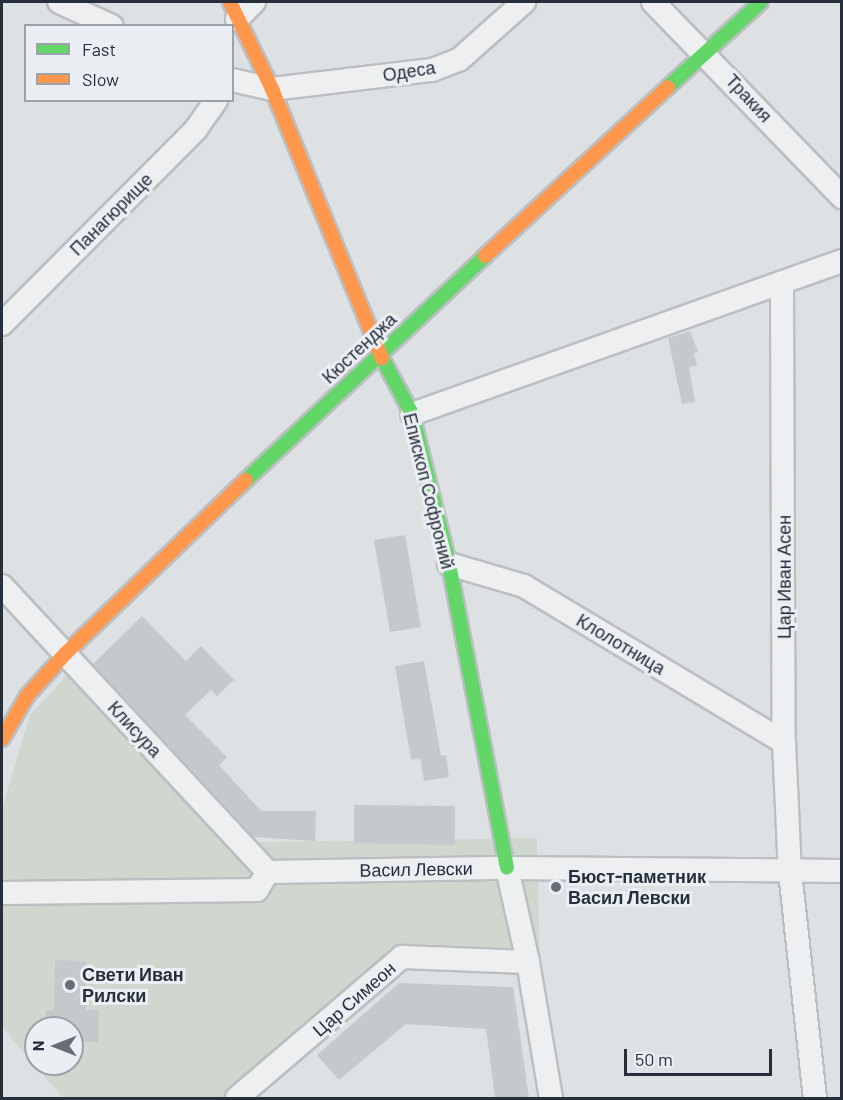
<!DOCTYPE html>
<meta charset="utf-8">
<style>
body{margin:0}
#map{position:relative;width:843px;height:1100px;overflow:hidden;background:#dee1e4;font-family:Barlow,sans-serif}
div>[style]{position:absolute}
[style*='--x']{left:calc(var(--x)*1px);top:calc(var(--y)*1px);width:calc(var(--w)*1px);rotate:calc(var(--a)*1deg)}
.green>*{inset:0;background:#cfd7cf}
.building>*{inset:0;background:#c6c9cc}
.roads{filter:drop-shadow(2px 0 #bcbfc2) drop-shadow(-2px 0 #bcbfc2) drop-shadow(0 2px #bcbfc2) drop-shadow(0 -2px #bcbfc2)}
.street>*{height:22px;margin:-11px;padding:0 11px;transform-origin:11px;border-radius:11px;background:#edeff0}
.fast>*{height:14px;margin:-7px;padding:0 7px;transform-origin:7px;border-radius:7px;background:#63d668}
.slow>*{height:14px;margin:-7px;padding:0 7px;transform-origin:7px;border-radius:7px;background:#ff974d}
.dots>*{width:16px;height:16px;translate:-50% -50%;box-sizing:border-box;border:3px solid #ebeff4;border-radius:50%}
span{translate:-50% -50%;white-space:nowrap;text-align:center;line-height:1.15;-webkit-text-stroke:6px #ebeff4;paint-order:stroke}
.street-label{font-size:18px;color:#262f3b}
.poi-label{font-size:18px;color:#262f3b;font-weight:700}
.left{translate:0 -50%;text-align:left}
.frame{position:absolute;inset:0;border:3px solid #262f3b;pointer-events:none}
.legend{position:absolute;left:24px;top:24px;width:210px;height:78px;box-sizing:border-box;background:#ebeff4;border:2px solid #9ca2aa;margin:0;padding:8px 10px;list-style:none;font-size:18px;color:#262f3b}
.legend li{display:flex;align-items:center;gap:12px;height:30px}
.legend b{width:30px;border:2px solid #9ca2aa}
.north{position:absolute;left:24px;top:1016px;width:60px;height:60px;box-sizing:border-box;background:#ebeff4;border:2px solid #9ca2aa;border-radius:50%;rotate:270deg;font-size:16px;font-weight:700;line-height:24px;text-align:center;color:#262f3b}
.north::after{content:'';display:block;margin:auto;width:21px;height:27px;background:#666d76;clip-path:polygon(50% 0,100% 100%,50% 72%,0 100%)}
.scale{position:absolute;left:624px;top:1049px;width:148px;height:27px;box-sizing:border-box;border:3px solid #262f3b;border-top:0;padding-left:8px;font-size:18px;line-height:21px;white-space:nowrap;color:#262f3b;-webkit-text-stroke:4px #ebeff4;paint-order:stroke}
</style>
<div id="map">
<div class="green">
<i style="clip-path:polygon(evenodd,81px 660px,251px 842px,537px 838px,540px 976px,399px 970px,245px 1098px,63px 1098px,2px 1027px,2px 809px,30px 715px,81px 660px,36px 1028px,72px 1028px,72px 1064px,36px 1064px,36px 1028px)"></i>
</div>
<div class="building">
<i style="clip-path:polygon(690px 331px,698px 352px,694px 353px,697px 365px,689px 367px,695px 402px,682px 404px,668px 338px)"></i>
<i style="clip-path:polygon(405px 535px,421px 627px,390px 632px,374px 540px)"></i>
<i style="clip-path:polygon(142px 616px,186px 661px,201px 646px,234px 680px,217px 696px,211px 690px,185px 715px,227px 757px,219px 765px,261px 811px,316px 811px,315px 841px,254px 837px,93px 664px)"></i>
<i style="clip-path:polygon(424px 661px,441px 756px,446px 755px,449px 777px,424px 781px,420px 758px,411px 760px,395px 666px)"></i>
<i style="clip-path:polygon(354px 805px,455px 806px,455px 845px,354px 843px)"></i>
<i style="clip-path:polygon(55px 960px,86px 961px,86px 1010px,99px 1010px,98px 1042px,72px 1042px,72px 1028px,46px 1028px,46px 1010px,54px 1010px)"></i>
<i style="clip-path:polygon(399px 983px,513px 987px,529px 1098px,495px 1098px,486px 1029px,406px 1024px,339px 1080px,317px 1055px)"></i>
</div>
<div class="roads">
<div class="street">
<i style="--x:59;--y:2;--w:58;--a:24.4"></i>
<i style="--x:653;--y:2;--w:272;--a:45.9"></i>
<i style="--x:237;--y:19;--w:24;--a:-45"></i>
<i style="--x:232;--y:80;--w:41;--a:12.7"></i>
<i style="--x:272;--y:89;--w:161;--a:-6.8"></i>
<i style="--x:432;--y:70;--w:30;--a:-21"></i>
<i style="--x:460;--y:59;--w:86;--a:-41.7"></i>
<i style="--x:782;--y:283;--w:459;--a:89.8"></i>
<i style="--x:784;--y:742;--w:130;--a:87.4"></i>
<i style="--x:790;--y:872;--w:227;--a:83.7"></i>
<i style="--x:2;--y:324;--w:275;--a:-45.1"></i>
<i style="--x:196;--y:129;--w:35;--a:-55"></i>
<i style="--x:412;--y:414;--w:456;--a:-19.6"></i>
<i style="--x:449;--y:564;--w:78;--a:16.3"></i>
<i style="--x:524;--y:586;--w:303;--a:31"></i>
<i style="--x:2;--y:586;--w:391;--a:47.1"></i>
<i style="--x:507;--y:868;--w:96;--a:77.4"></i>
<i style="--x:528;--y:962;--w:138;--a:80.4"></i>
<i style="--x:2;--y:893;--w:255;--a:-0.7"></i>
<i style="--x:257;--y:890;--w:21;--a:-59"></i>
<i style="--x:268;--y:872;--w:239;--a:-1"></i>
<i style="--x:507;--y:868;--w:335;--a:0.5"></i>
<i style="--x:237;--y:1098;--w:217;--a:-40.5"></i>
<i style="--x:402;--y:957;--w:126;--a:2.3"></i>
</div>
<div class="fast">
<i style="--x:668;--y:87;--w:126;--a:-42.4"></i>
<i style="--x:382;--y:358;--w:64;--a:61.8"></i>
<i style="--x:412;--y:414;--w:154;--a:76.1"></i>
<i style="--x:449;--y:564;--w:309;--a:79.2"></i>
<i style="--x:246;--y:480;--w:328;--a:-43.1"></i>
</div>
<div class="slow">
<i style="--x:230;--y:2;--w:97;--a:64.2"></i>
<i style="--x:272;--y:89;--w:291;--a:67.8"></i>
<i style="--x:485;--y:256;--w:249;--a:-42.7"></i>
<i style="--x:2;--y:739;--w:50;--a:-59.8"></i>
<i style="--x:27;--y:696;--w:57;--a:-47.9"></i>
<i style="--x:65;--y:654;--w:251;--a:-43.9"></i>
</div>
</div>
<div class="dots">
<i style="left:556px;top:887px;background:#666d76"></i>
<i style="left:70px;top:985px;background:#666d76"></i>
</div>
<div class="street-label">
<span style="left:409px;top:71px;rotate:-9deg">Одеса</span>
<span style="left:749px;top:98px;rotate:47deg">Тракия</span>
<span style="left:111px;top:214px;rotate:-45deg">Панагюрище</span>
<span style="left:359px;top:348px;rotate:-43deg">Кюстенджа</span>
<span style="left:429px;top:491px;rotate:76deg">Епископ Софроний</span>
<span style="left:784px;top:577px;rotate:-90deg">Цар Иван Асен</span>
<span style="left:621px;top:644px;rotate:31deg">Клолотница</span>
<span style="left:135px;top:729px;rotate:47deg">Клисура</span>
<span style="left:416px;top:869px;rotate:-1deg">Васил Левски</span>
<span style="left:354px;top:999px;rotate:-41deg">Цар Симеон</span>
</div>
<div class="poi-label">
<span class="left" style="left:568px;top:887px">Бюст-паметник<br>Васил Левски</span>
<span class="left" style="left:82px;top:985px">Свети Иван<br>Рилски</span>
</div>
<div class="frame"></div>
<ul class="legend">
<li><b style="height:8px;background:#63d668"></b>Fast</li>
<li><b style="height:8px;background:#ff974d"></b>Slow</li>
</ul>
<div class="north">N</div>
<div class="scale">50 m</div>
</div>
